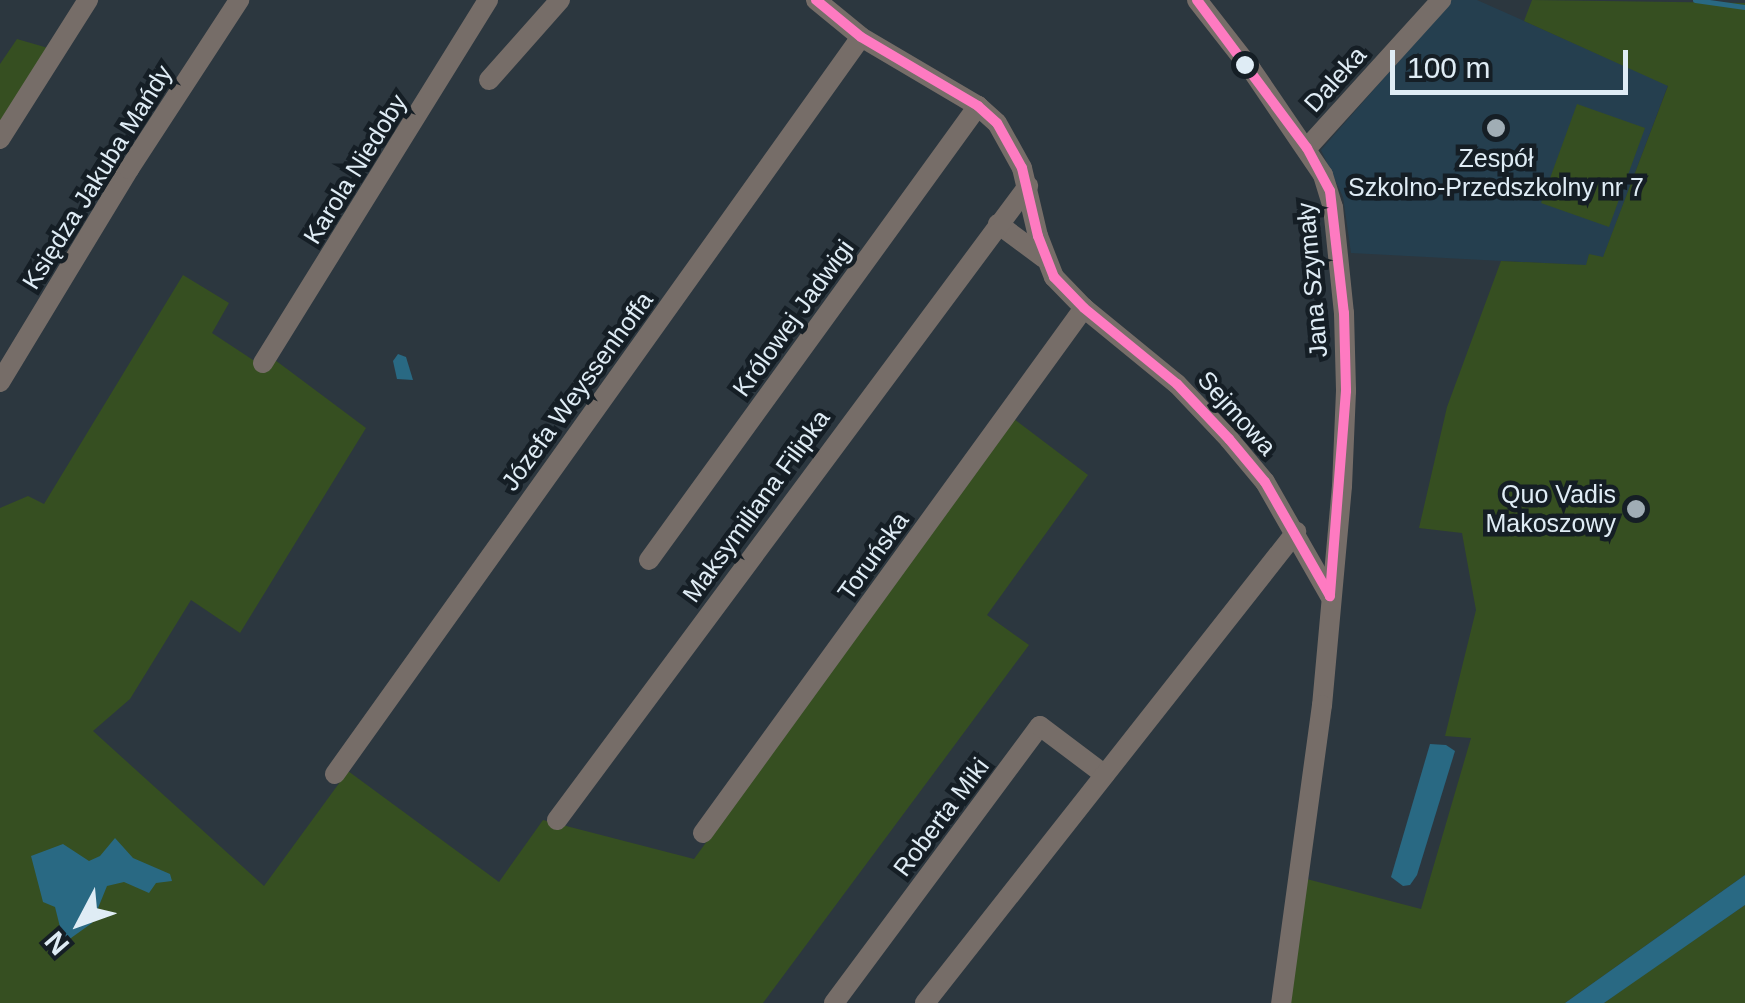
<!DOCTYPE html>
<meta charset="utf-8">
<style>
body{margin:0}
#map{position:relative;width:1745px;height:1003px;overflow:hidden;background:#2c373f;font-family:Arial,sans-serif}
div>[style]{position:absolute}
[style*='--x']{left:calc(var(--x)*1px);top:calc(var(--y)*1px);width:calc(var(--w)*1px);rotate:calc(var(--a)*1deg)}
.built>*{inset:0;background:#253f4f}
.green>*{inset:0;background:#364f21}
.water>*{inset:0;background:#296983}
.stream>*{height:5px;margin:-2.5px;padding:0 2.5px;transform-origin:2.5px;border-radius:2.5px;background:#296983}
.minor>*{height:20px;margin:-10px;padding:0 10px;transform-origin:10px;border-radius:10px;background:#766d68}
.bus-1>*{height:10px;margin:-5px;padding:0 5px;transform-origin:5px;border-radius:5px;background:#fe7ac1}
.dots>*{width:28px;height:28px;translate:-50% -50%;box-sizing:border-box;border:5px solid #151e25;border-radius:50%}
span{translate:-50% -50%;white-space:nowrap;text-align:center;line-height:1.15;-webkit-text-stroke:9px #151e25;paint-order:stroke}
.street-label{font-size:25px;color:#dfecf5}
.poi-label{font-size:25px;color:#dfecf5}
.right{translate:-100% -50%;text-align:right}
.north{position:absolute;left:30px;top:873px;width:100px;height:100px;-webkit-text-stroke:8px #151e25;paint-order:stroke;rotate:229deg;font-size:28px;font-weight:700;line-height:40px;text-align:center;color:#dfecf5}
.north::after{content:'';display:block;margin:auto;width:35px;height:45px;background:#dfecf5;clip-path:polygon(50% 0,100% 100%,50% 72%,0 100%)}
.scale{position:absolute;left:1390px;top:50px;width:238px;height:45px;box-sizing:border-box;border:5px solid #dfecf5;border-top:0;padding-left:12px;font-size:30px;line-height:35px;white-space:nowrap;color:#dfecf5;-webkit-text-stroke:8px #151e25;paint-order:stroke}
</style>
<div id="map">
<div class="built">
<i style="clip-path:polygon(1452px 0,1477px 0,1668px 85px,1600px 266px,1351px 253px,1343px 197px,1321px 150px)"></i>
</div>
<div class="green">
<i style="clip-path:polygon(1532px 0,1745px 3px,1745px 875px,1565px 1003px,1287px 1003px,1303px 878px,1421px 909px,1471px 738px,1445px 736px,1476px 610px,1462px 533px,1419px 528px,1447px 407px,1501px 261px,1586px 265px,1589px 254px,1603px 257px,1668px 86px,1524px 21px)"></i>
<i style="clip-path:polygon(17px 39px,48px 48px,0 125px,0 64px)"></i>
<i style="clip-path:polygon(1577px 104px,1645px 128px,1609px 227px,1541px 203px)"></i>
<i style="clip-path:polygon(183px 275px,229px 303px,212px 333px,268px 370px,275px 360px,366px 428px,240px 633px,191px 600px,130px 699px,93px 731px,264px 886px,348px 771px,499px 882px,543px 820px,694px 859px,1014px 419px,1088px 475px,987px 615px,1029px 645px,763px 1003px,0 1003px,0 508px,28px 496px,44px 504px)"></i>
<i style="clip-path:polygon(1745px 905px,1745px 1003px,1604px 1003px,1637px 979px)"></i>
</div>
<div class="water">
<i style="clip-path:polygon(398px 354px,406px 357px,413px 380px,397px 379px,393px 361px)"></i>
<i style="clip-path:polygon(1430px 744px,1446px 745px,1455px 751px,1417px 875px,1410px 885px,1403px 886px,1391px 877px)"></i>
<i style="clip-path:polygon(115px 838px,133px 858px,170px 874px,172px 881px,156px 883px,149px 893px,124px 882px,107px 886px,92px 923px,64px 943px,55px 907px,43px 902px,31px 856px,63px 844px,89px 861px,100px 856px)"></i>
<i style="clip-path:polygon(1745px 875px,1745px 905px,1604px 1003px,1565px 1003px)"></i>
</div>
<div class="stream">
<i style="--x:1695;--y:0;--w:50;--a:8"></i>
</div>
<div class="minor">
<i style="--x:816;--y:0;--w:58;--a:39.4"></i>
<i style="--x:861;--y:37;--w:136;--a:30.5"></i>
<i style="--x:978;--y:106;--w:25;--a:42"></i>
<i style="--x:997;--y:123;--w:51;--a:60.9"></i>
<i style="--x:1022;--y:168;--w:70;--a:76.8"></i>
<i style="--x:1038;--y:236;--w:44;--a:68.7"></i>
<i style="--x:1054;--y:277;--w:43;--a:45.9"></i>
<i style="--x:1084;--y:308;--w:120;--a:39.3"></i>
<i style="--x:1177;--y:384;--w:76;--a:46.6"></i>
<i style="--x:1229;--y:439;--w:56;--a:50.1"></i>
<i style="--x:1265;--y:482;--w:131;--a:60.3"></i>
<i style="--x:1197;--y:0;--w:88;--a:52"></i>
<i style="--x:1251;--y:69;--w:128;--a:55.8"></i>
<i style="--x:1323;--y:175;--w:34;--a:73"></i>
<i style="--x:1333;--y:207;--w:107;--a:84.1"></i>
<i style="--x:1344;--y:313;--w:78;--a:88.5"></i>
<i style="--x:1346;--y:391;--w:95;--a:92.4"></i>
<i style="--x:1342;--y:486;--w:220;--a:95.2"></i>
<i style="--x:1322;--y:705;--w:301;--a:97.8"></i>
<i style="--x:489;--y:80;--w:107;--a:-48.4"></i>
<i style="--x:0;--y:139;--w:165;--a:-57.7"></i>
<i style="--x:1307;--y:148;--w:200;--a:-47.8"></i>
<i style="--x:998;--y:224;--w:57;--a:36.5"></i>
<i style="--x:263;--y:363;--w:427;--a:-58.2"></i>
<i style="--x:0;--y:382;--w:249;--a:-58.8"></i>
<i style="--x:129;--y:169;--w:202;--a:-56.9"></i>
<i style="--x:649;--y:560;--w:561;--a:-54.07"></i>
<i style="--x:335;--y:774;--w:905;--a:-54.48"></i>
<i style="--x:557;--y:820;--w:790;--a:-53.39"></i>
<i style="--x:703;--y:833;--w:649;--a:-54.03"></i>
<i style="--x:834;--y:1003;--w:345;--a:-53.4"></i>
<i style="--x:1040;--y:726;--w:81;--a:37"></i>
<i style="--x:925;--y:1003;--w:600;--a:-51.77"></i>
</div>
<div class="bus-1">
<i style="--x:816;--y:0;--w:58;--a:39.4"></i>
<i style="--x:861;--y:37;--w:136;--a:30.5"></i>
<i style="--x:978;--y:106;--w:25;--a:42"></i>
<i style="--x:997;--y:123;--w:51;--a:60.9"></i>
<i style="--x:1022;--y:168;--w:70;--a:76.8"></i>
<i style="--x:1038;--y:236;--w:44;--a:68.7"></i>
<i style="--x:1054;--y:277;--w:43;--a:45.9"></i>
<i style="--x:1084;--y:308;--w:120;--a:39.3"></i>
<i style="--x:1177;--y:384;--w:76;--a:46.6"></i>
<i style="--x:1229;--y:439;--w:56;--a:50.1"></i>
<i style="--x:1265;--y:482;--w:131;--a:60.3"></i>
<i style="--x:1197;--y:0;--w:184;--a:53.4"></i>
<i style="--x:1307;--y:148;--w:49;--a:61.9"></i>
<i style="--x:1330;--y:191;--w:123;--a:83.5"></i>
<i style="--x:1344;--y:313;--w:78;--a:88.5"></i>
<i style="--x:1346;--y:391;--w:206;--a:94.5"></i>
</div>
<div class="dots">
<i style="left:1245px;top:65px;background:#dfecf5"></i>
<i style="left:1496px;top:128px;background:#a0adb5"></i>
<i style="left:1636px;top:509px;background:#a0adb5"></i>
</div>
<div class="street-label">
<span style="left:1335px;top:79px;rotate:-48deg">Daleka</span>
<span style="left:355px;top:169px;rotate:-58deg">Karola Niedoby</span>
<span style="left:97px;top:177px;rotate:-58deg">Księdza Jakuba Mańdy</span>
<span style="left:1312px;top:280px;rotate:-95deg">Jana Szymały</span>
<span style="left:793px;top:318px;rotate:-54deg">Królowej Jadwigi</span>
<span style="left:577px;top:391px;rotate:-54deg">Józefa Weyssenhoffa</span>
<span style="left:1237px;top:413px;rotate:48deg">Sejmowa</span>
<span style="left:756px;top:506px;rotate:-54deg">Maksymiliana Filipka</span>
<span style="left:873px;top:556px;rotate:-54deg">Toruńska</span>
<span style="left:941px;top:817px;rotate:-53deg">Roberta Miki</span>
</div>
<div class="poi-label">
<span style="left:1496px;top:173px">Zespół<br>Szkolno-Przedszkolny nr 7</span>
<span class="right" style="left:1616px;top:509px">Quo Vadis<br>Makoszowy</span>
</div>
<div class="north">N</div>
<div class="scale">100 m</div>
</div>
